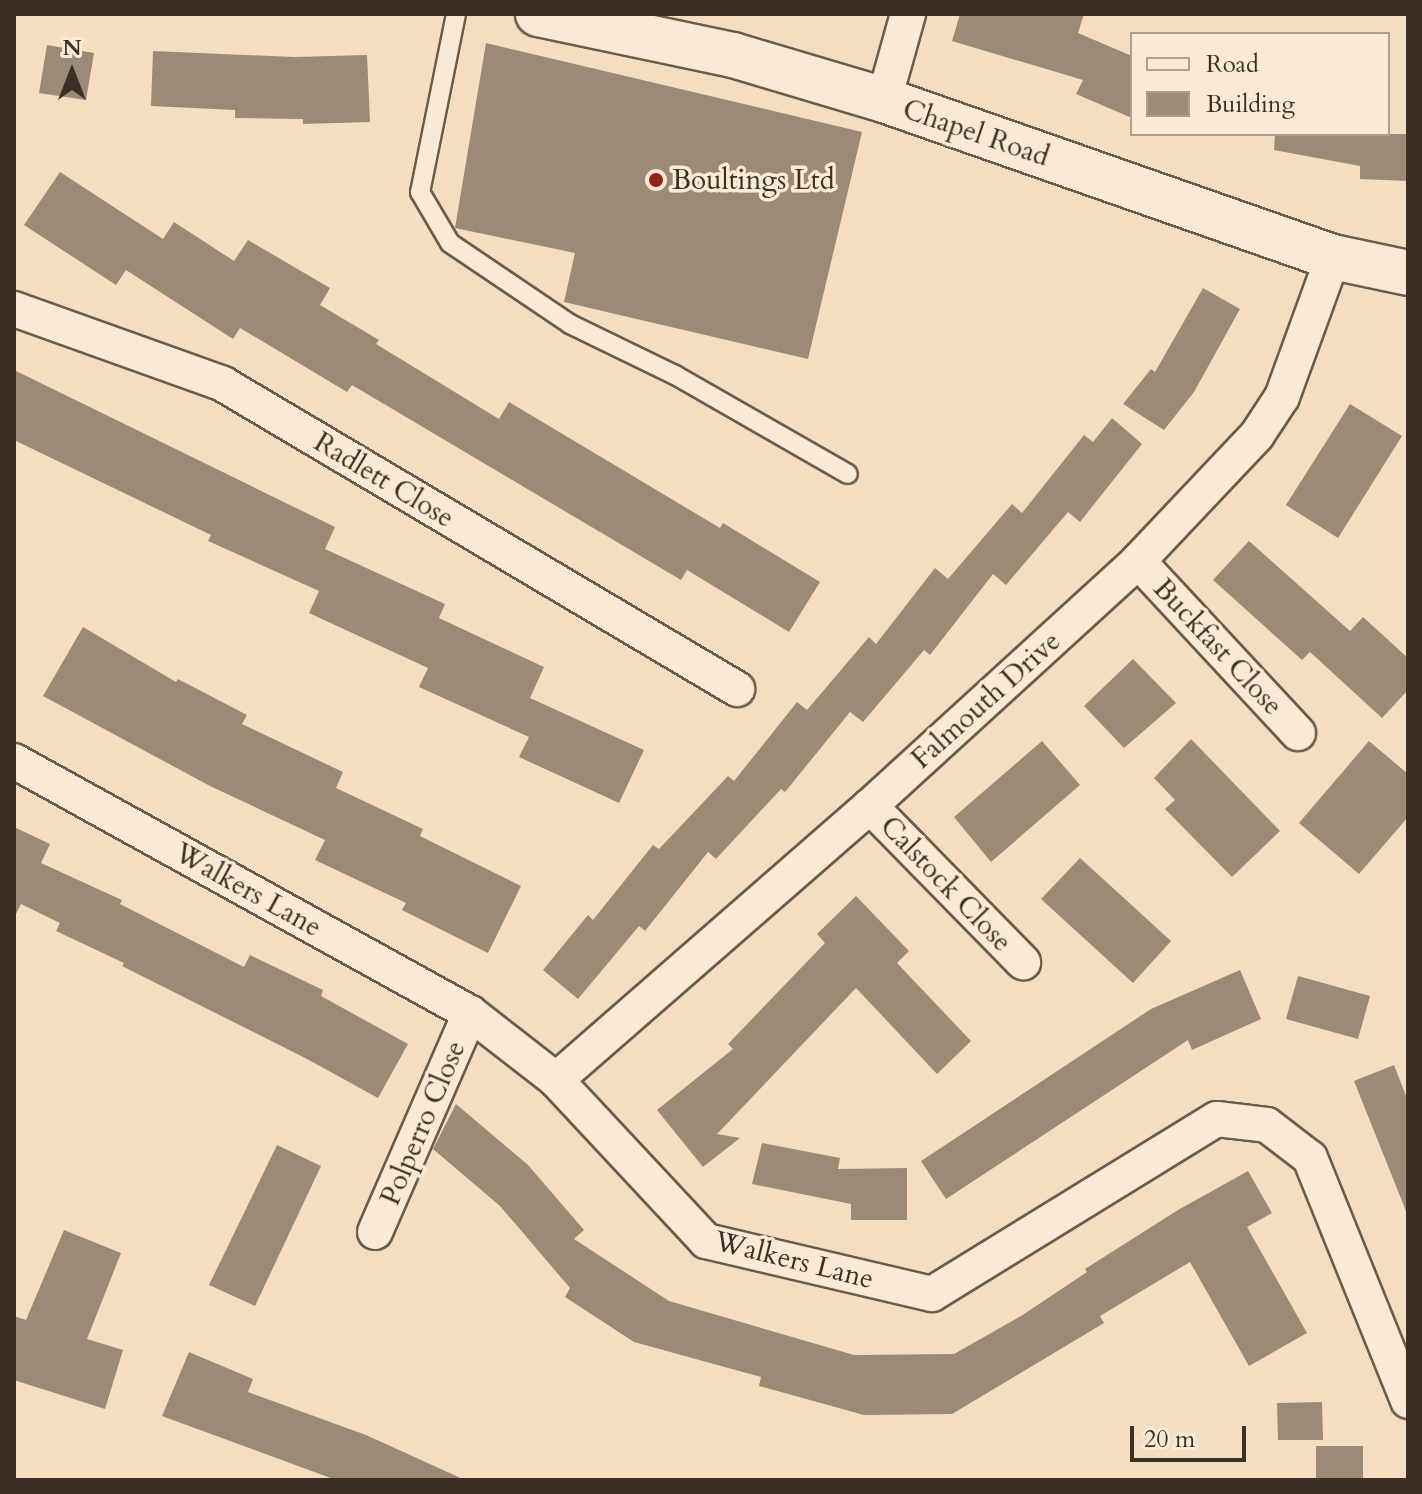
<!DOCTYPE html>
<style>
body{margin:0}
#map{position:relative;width:1422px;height:1494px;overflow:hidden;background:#f4debf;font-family:Cardo,serif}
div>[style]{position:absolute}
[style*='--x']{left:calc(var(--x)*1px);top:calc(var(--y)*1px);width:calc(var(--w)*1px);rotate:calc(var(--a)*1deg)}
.building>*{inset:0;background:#9b8a76}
.roads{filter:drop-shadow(2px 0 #695c4d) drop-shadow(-2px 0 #695c4d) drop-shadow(0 2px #695c4d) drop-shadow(0 -2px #695c4d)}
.lane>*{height:18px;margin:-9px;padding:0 9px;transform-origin:9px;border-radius:9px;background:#f8ead5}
.street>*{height:34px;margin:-17px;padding:0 17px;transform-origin:17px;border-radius:17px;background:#f8ead5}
.secondary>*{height:44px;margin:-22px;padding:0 22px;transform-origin:22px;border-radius:22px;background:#f8ead5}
.dots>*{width:22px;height:22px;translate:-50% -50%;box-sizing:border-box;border:4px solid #f8ead5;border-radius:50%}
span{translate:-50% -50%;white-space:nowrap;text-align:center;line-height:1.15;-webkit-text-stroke:7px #f8ead5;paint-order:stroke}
.street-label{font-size:28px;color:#3b3027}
.poi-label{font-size:28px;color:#3b3027}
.left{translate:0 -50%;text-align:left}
.frame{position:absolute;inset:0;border:16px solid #3b3027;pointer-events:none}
.legend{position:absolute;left:1130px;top:32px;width:260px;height:104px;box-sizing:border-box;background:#f8ead5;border:2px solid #aca08f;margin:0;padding:10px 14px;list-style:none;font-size:24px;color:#3b3027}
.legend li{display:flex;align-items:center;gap:16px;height:40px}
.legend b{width:40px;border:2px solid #aca08f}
.north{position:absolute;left:32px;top:32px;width:80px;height:80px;-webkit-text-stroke:6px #f8ead5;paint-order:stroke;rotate:0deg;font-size:22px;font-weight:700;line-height:32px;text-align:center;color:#3b3027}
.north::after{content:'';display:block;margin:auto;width:28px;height:36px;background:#3b3027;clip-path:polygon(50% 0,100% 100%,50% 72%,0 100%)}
.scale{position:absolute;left:1130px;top:1426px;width:116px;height:36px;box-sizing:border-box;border:4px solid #3b3027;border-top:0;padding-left:10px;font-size:24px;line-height:28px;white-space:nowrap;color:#3b3027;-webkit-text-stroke:6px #f8ead5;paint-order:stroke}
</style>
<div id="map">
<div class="building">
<i style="clip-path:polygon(960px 14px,1084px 14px,1078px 33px,1132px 56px,1132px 118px,1076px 94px,1083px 80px,952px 41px)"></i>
<i style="clip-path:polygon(486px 43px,862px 132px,808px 359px,564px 302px,575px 253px,455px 228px)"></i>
<i style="clip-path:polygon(47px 45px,94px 53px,86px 100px,39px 93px)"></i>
<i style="clip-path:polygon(153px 51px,294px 57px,367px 55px,370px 122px,303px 124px,303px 119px,235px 118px,235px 110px,151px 106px)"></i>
<i style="clip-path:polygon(1275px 134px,1408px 134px,1408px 181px,1360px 179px,1360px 166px,1274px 150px)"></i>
<i style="clip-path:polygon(60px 172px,163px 239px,174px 222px,234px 261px,248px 240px,330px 288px,320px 305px,379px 340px,376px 344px,499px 419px,509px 402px,720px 528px,723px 523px,820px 582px,789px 632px,687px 570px,681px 580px,352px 385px,347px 392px,240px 328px,233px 339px,126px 270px,116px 285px,24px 225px)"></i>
<i style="clip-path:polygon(1203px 288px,1240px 309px,1194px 392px,1164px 430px,1123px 404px,1151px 369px,1155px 372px)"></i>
<i style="clip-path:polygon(14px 370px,335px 527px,325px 549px,445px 604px,439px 618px,544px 667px,530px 698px,644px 750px,619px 803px,519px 757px,529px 737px,419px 687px,428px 668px,309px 613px,319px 591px,208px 541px,211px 535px,14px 440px)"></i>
<i style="clip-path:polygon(1350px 404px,1402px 436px,1338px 538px,1286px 505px)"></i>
<i style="clip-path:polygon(1112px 418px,1142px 444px,1080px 522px,1068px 512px,1006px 585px,993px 574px,930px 655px,924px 650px,863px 722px,850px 712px,785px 792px,781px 789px,716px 859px,708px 852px,645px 931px,639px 926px,578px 999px,543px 970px,588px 915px,593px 920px,653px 845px,659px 849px,728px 776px,734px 781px,797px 702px,807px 710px,869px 637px,876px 644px,935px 568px,948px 579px,1012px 504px,1022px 513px,1084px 435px,1093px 442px)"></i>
<i style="clip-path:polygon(1249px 541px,1350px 631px,1363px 617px,1408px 658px,1408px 690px,1382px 718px,1310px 652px,1302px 660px,1213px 580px)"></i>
<i style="clip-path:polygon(83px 627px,176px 682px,178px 679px,247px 715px,242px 724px,343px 772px,336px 788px,423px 829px,420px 836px,521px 886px,488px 953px,402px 910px,406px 903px,315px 860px,325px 840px,210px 786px,43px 696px)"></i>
<i style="clip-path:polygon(1133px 659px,1176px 703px,1124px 748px,1084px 706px)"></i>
<i style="clip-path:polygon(1191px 739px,1280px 831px,1232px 877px,1165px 809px,1175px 800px,1154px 778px)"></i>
<i style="clip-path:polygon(1042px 741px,1080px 785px,991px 862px,954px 817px)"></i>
<i style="clip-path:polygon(1369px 741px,1408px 774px,1408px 817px,1359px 874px,1299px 823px)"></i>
<i style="clip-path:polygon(14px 827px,50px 844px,41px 863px,122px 900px,120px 904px,244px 967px,250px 955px,323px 990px,321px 996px,408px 1044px,378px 1098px,307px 1059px,122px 966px,124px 963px,56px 931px,60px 923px,21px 904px,14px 918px)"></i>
<i style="clip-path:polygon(1080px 858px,1171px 941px,1133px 983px,1041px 899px)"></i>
<i style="clip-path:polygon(856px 896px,909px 951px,897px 963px,971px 1041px,937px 1074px,856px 988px,717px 1134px,740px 1138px,703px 1167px,657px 1110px,733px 1049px,728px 1044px,825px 943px,817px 934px)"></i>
<i style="clip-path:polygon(1240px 970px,1261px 1019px,1192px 1050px,1188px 1040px,946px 1199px,921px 1161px,1151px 1009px)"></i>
<i style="clip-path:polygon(1298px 976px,1370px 996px,1358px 1039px,1286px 1019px)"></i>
<i style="clip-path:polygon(1394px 1065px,1408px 1101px,1406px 1211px,1354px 1081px)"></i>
<i style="clip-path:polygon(456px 1104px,528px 1165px,584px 1230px,574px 1239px,669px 1301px,854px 1355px,954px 1354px,1021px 1316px,1087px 1272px,1085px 1269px,1178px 1210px,1248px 1171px,1272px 1213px,1247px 1227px,1307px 1333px,1249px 1366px,1190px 1262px,1100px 1316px,1104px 1323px,952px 1414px,864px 1415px,759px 1386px,761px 1377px,634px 1342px,565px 1297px,570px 1288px,500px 1206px,433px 1149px)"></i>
<i style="clip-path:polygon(762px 1143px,840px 1158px,838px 1169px,907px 1168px,907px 1220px,851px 1220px,851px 1204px,752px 1184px)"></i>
<i style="clip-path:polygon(277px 1145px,321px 1166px,255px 1306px,209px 1285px)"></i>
<i style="clip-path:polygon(64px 1230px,121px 1253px,87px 1339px,123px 1350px,105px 1409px,14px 1380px,14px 1316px,26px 1320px)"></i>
<i style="clip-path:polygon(189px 1352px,253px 1379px,248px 1392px,366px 1435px,465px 1480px,336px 1480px,162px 1416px)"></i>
<i style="clip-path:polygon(1322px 1402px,1323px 1440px,1278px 1440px,1277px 1403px)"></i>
<i style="clip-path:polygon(1316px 1446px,1363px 1446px,1363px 1480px,1316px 1480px)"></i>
</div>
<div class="roads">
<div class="lane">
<i style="--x:456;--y:14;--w:182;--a:101.4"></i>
<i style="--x:420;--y:192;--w:59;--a:59.5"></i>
<i style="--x:450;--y:243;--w:145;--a:34"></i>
<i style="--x:570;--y:324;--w:117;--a:25.9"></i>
<i style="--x:675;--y:375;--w:199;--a:29.8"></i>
</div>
<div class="street">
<i style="--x:884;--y:100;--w:89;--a:-74.4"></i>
<i style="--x:14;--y:309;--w:222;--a:19.7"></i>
<i style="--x:223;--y:384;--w:598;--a:30.68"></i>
<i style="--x:1138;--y:561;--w:235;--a:47.1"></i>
<i style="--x:14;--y:761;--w:521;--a:28.93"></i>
<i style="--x:470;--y:1013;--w:109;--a:37.9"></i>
<i style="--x:556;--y:1080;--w:220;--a:47"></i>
<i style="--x:706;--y:1241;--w:232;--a:13.2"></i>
<i style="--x:932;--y:1294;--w:334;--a:-31.6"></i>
<i style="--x:1217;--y:1119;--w:50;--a:6.8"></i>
<i style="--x:1267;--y:1125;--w:54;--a:37.5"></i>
<i style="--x:1310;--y:1158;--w:262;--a:68"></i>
<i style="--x:870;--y:806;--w:219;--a:45.6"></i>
<i style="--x:556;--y:1080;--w:417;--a:-41.1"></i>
<i style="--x:870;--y:806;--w:363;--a:-42.4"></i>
<i style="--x:1138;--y:561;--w:173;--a:-46.6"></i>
<i style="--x:1257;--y:435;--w:45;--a:-56.7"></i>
<i style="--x:1282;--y:397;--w:149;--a:-70"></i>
<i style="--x:375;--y:1232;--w:239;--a:-66.5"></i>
</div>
<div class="secondary">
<i style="--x:538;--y:14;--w:199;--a:11.9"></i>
<i style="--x:733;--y:55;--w:158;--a:16.6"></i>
<i style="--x:884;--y:100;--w:476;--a:19.3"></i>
<i style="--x:1333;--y:257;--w:77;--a:12"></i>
</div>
</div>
<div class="dots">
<i style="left:656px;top:180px;background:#8f2418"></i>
</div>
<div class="street-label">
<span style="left:976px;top:133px;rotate:19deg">Chapel Road</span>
<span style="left:384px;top:480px;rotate:31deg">Radlett Close</span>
<span style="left:1218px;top:647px;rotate:47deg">Buckfast Close</span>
<span style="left:986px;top:700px;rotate:-42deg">Falmouth Drive</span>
<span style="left:946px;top:884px;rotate:46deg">Calstock Close</span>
<span style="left:248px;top:890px;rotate:29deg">Walkers Lane</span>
<span style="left:423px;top:1123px;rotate:-67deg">Polperro Close</span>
<span style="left:794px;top:1260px;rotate:14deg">Walkers Lane</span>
</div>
<div class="poi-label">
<span class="left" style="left:672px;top:180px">Boultings Ltd</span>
</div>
<div class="frame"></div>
<ul class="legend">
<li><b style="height:10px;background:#f8ead5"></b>Road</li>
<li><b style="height:22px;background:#9b8a76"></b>Building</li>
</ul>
<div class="north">N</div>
<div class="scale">20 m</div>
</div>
